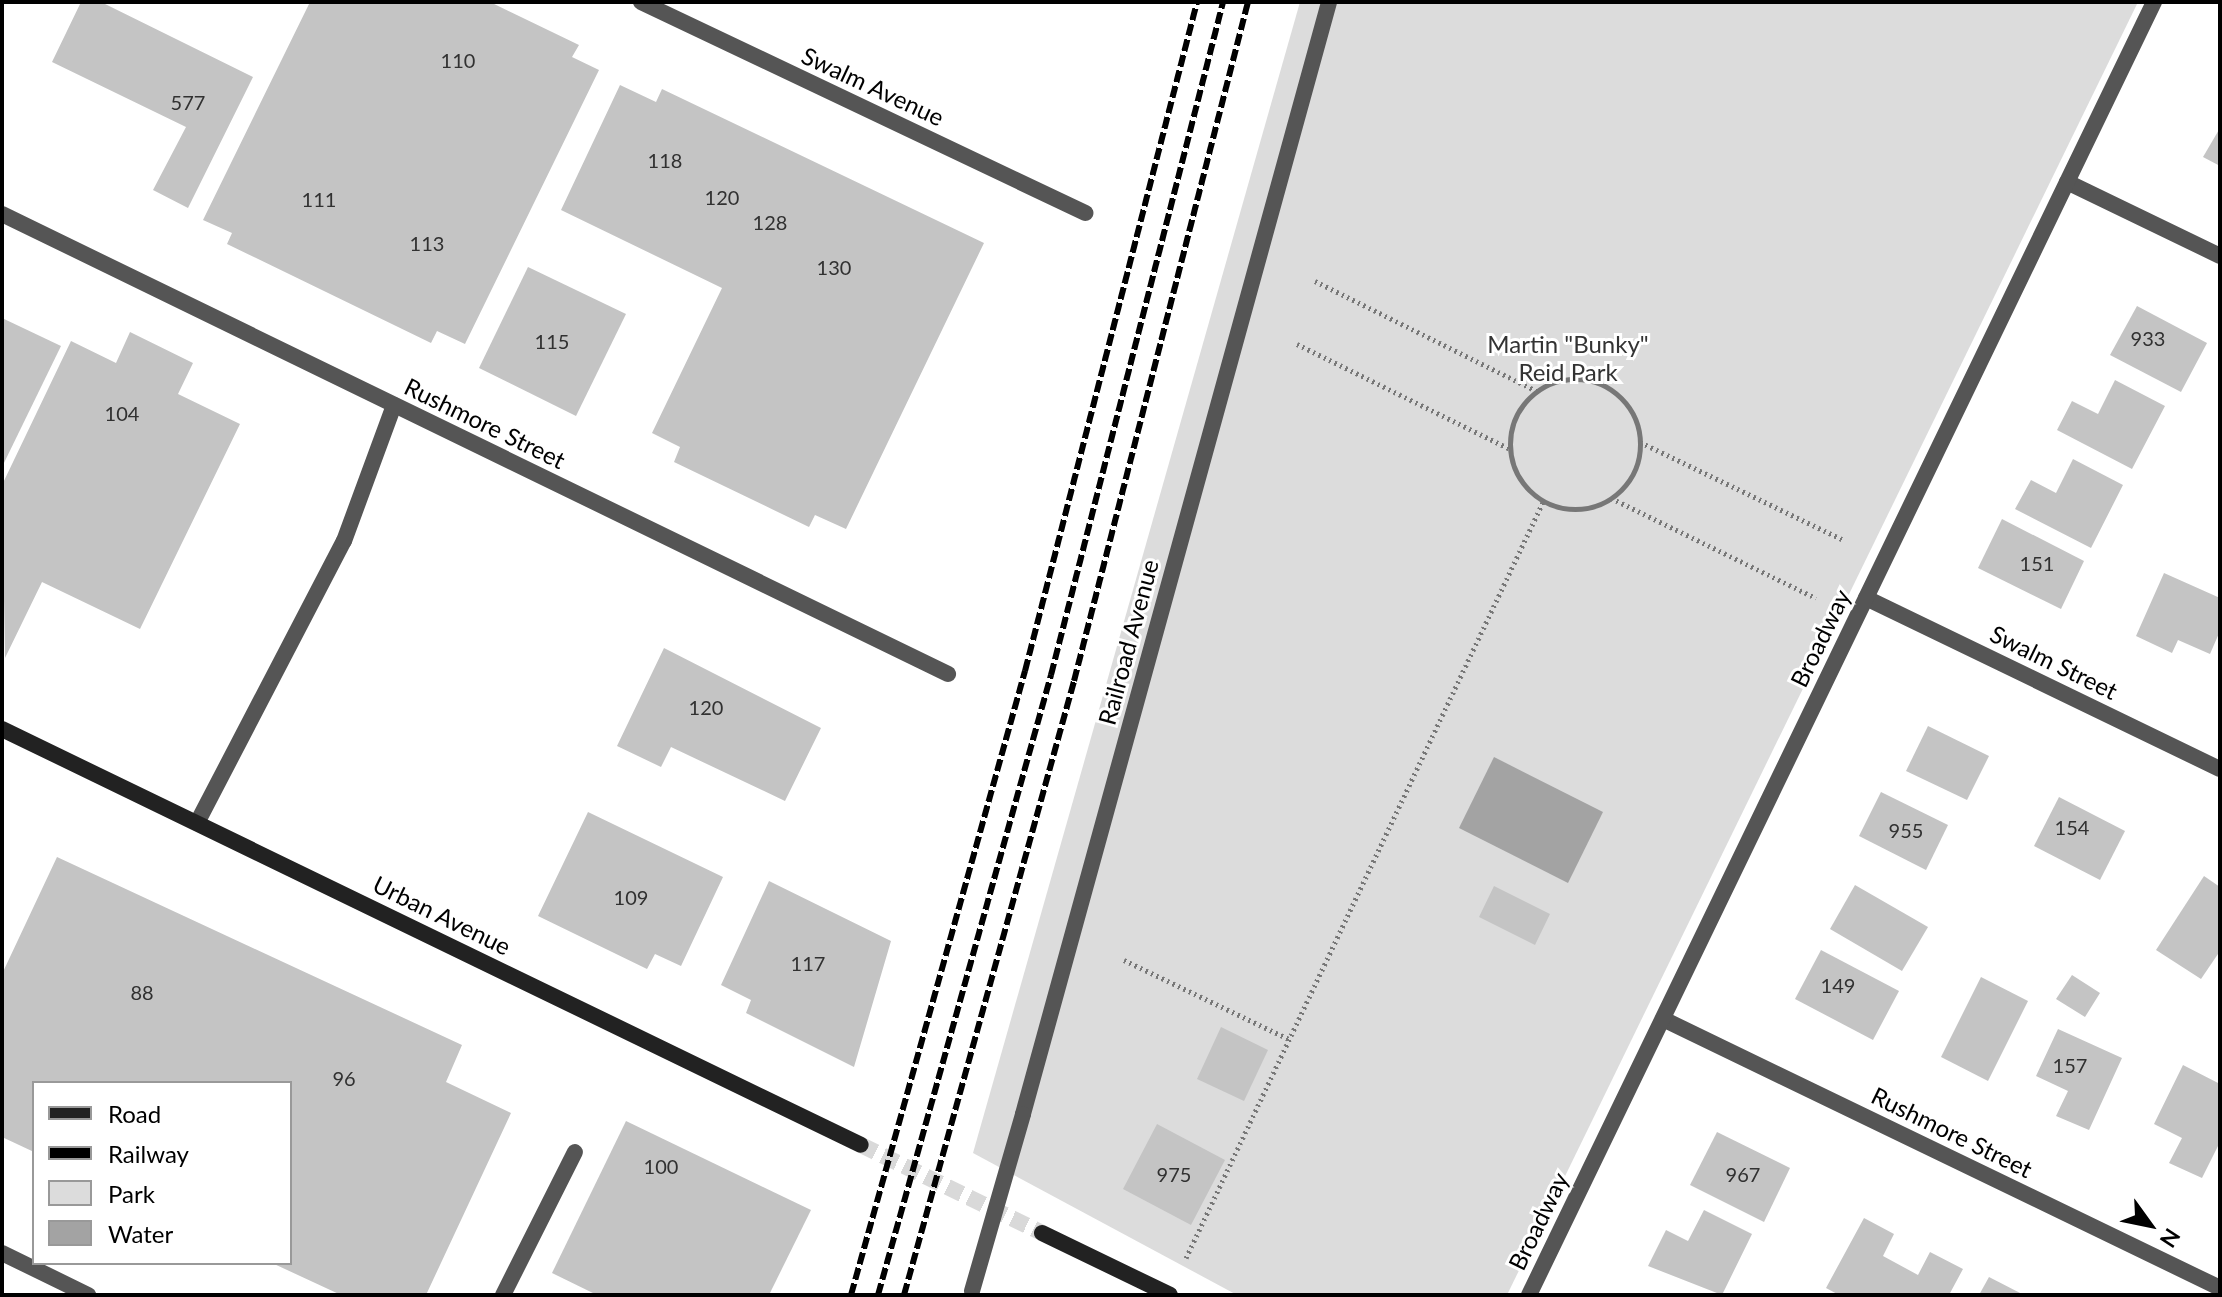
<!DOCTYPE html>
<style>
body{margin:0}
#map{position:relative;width:2222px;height:1297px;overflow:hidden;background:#fff;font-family:Lato,sans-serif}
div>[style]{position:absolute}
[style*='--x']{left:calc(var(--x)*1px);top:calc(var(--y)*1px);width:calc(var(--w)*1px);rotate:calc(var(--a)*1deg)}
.green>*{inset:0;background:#dcdcdc}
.water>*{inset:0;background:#a3a3a3}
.building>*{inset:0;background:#c4c4c4}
.secondary-tunnel>*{height:16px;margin-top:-8px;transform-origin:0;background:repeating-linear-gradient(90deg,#d9d9d9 0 16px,transparent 0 24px)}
.path>*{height:5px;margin-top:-2.5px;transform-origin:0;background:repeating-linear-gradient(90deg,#777 0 2px,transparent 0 6px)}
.path>.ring{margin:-2.5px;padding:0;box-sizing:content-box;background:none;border:5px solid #777;border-radius:50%}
.lane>*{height:16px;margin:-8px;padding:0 8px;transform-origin:8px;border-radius:8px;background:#555}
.street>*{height:16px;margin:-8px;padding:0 8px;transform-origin:8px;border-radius:8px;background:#555}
.secondary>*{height:16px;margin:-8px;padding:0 8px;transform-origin:8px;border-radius:8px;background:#222}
.rail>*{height:6px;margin-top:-3px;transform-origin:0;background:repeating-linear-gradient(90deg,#000 0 12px,transparent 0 16px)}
.street-bridge>*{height:16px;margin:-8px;padding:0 8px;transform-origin:8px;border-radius:8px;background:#555}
span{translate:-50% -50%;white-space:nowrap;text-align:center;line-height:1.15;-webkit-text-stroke:6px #fff;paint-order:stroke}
.number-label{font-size:20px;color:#313131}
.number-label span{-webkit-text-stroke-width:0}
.street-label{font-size:24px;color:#000}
.park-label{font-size:24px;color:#333}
.frame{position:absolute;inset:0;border:4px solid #000;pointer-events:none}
.legend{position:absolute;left:32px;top:1081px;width:260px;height:184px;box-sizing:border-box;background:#fff;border:2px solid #999;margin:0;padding:10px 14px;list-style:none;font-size:24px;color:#000}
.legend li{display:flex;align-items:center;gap:16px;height:40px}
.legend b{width:40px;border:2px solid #999}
.north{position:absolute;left:2110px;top:1185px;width:80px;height:80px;-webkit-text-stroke:6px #fff;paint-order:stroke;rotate:123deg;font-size:22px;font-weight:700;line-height:32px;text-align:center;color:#000}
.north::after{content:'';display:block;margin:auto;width:28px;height:36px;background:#000;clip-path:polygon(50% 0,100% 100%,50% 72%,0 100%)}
</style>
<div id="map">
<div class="green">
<i style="clip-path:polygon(1300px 2px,2138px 2px,1507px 1295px,1237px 1295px,973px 1153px)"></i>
</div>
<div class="water">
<i style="clip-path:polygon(1494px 757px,1603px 812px,1568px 883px,1459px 828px)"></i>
</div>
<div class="building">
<i style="clip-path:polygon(81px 2px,101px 2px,253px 77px,188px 208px,153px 190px,186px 127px,52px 62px)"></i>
<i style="clip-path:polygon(310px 2px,490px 2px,579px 45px,572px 57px,599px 70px,465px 344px,437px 331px,431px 343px,227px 244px,232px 233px,203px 220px)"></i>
<i style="clip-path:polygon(620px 85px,656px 102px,662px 89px,984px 243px,846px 529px,815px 515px,809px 527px,674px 462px,680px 447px,652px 433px,722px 288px,561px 210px)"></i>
<i style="clip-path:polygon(2220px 128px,2220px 166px,2203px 157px)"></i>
<i style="clip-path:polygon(528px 267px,626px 314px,576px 416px,479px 368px)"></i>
<i style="clip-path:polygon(2137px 306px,2207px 343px,2181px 392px,2110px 355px)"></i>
<i style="clip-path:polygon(2px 318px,61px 346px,2px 467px)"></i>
<i style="clip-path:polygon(130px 332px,193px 363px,178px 394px,240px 424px,140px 629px,42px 582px,5px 658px,2px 485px,71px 341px,116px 363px)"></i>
<i style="clip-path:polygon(2115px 380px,2165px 406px,2132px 469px,2057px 430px,2072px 401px,2098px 414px)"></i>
<i style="clip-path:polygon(2073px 459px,2123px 485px,2091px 548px,2015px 509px,2031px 480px,2056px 493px)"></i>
<i style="clip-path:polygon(2002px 519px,2084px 561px,2061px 609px,1978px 568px)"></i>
<i style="clip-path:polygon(2164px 573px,2220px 598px,2220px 631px,2210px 654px,2178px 640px,2172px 653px,2136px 636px)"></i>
<i style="clip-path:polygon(664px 648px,821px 728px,785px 801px,671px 747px,661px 767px,617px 746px)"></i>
<i style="clip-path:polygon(1928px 726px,1989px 756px,1967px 800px,1906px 771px)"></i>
<i style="clip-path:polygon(1881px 792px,1948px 825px,1926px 870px,1859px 836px)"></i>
<i style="clip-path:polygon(2059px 797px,2125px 831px,2100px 880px,2034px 846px)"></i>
<i style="clip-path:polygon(588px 812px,723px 877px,681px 966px,655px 954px,647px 969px,538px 916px)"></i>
<i style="clip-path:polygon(57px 857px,462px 1045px,446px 1082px,511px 1113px,426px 1295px,341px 1295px,272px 1263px,290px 1263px,290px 1083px,34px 1083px,34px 1152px,2px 1137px,2px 974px)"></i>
<i style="clip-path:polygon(2204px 876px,2220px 887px,2220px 951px,2201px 979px,2156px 950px)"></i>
<i style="clip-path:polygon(769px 881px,891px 941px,854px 1067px,746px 1013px,751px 1000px,721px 985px)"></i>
<i style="clip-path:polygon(1855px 885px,1928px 927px,1902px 971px,1830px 929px)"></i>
<i style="clip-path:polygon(1494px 886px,1550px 914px,1535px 945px,1479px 917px)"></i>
<i style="clip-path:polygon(1821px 950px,1899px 991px,1873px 1040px,1795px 999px)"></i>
<i style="clip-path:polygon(2072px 975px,2100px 993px,2085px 1017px,2056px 999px)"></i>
<i style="clip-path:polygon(1981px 977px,2028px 1001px,1988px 1081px,1941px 1057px)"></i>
<i style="clip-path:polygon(1221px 1027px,1268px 1050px,1244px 1101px,1197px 1079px)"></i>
<i style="clip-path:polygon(2058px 1029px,2122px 1058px,2089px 1130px,2056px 1116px,2068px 1091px,2036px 1076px)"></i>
<i style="clip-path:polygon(2183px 1065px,2220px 1084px,2220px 1142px,2202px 1178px,2169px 1163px,2182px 1138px,2154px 1124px)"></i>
<i style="clip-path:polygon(626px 1121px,811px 1210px,769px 1295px,597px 1295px,552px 1273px)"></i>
<i style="clip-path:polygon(1157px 1124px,1225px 1160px,1191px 1225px,1123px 1189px)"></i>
<i style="clip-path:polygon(1717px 1132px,1790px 1168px,1764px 1222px,1690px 1185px)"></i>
<i style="clip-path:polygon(1704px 1210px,1752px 1234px,1722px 1295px,1648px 1266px,1666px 1230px,1688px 1241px)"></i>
<i style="clip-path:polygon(1864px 1218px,1894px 1234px,1883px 1256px,1918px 1275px,1930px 1252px,1963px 1269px,1949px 1295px,1839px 1295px,1826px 1288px)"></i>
<i style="clip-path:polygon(1989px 1277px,2024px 1295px,1979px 1295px)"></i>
</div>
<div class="secondary-tunnel">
<i style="--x:861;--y:1145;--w:201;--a:25.9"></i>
</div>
<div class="path">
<i style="--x:1315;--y:281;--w:248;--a:26.4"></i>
<i style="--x:1297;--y:344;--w:237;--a:26.2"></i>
<i class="ring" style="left:1510px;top:379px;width:125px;height:125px"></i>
<i style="--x:1640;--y:442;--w:226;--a:25.7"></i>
<i style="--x:1611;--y:498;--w:228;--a:26"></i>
<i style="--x:1124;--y:960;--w:183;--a:25.6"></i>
<i style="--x:1186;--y:1258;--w:836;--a:-64.72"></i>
</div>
<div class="lane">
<i style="--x:197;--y:823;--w:318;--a:-62.5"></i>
<i style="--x:344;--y:541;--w:145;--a:-69.8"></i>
<i style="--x:503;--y:1295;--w:160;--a:-63.3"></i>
</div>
<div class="street">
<i style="--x:641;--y:2;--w:492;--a:25.4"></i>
<i style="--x:2067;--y:182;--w:170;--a:25.8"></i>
<i style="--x:2;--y:214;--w:1052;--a:25.93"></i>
<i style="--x:1866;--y:598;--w:393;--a:25.8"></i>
<i style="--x:1663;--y:1019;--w:619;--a:25.78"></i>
<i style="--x:1023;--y:1114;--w:1153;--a:-74.61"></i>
<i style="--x:2;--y:1253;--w:96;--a:26"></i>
<i style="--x:1529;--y:1295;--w:1436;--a:-64.2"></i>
</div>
<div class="secondary">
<i style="--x:2;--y:729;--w:954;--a:25.84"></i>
<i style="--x:1042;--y:1233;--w:142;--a:25.8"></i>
</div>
<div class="rail">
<i style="--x:851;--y:1295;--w:648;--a:-74.42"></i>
<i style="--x:1025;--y:671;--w:691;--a:-75.58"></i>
<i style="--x:878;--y:1295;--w:644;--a:-74.41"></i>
<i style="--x:1051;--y:675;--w:695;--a:-75.66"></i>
<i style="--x:904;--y:1295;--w:637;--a:-74.52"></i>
<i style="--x:1074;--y:681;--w:701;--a:-75.63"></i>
</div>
<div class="street-bridge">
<i style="--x:972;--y:1291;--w:184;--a:-73.9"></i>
</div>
<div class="number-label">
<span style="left:458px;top:60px">110</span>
<span style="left:188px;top:102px">577</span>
<span style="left:665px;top:160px">118</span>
<span style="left:722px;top:197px">120</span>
<span style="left:319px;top:199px">111</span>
<span style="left:770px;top:222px">128</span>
<span style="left:427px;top:243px">113</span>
<span style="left:834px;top:267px">130</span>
<span style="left:2148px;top:338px">933</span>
<span style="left:552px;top:341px">115</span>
<span style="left:122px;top:413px">104</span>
<span style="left:2037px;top:563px">151</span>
<span style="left:706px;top:707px">120</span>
<span style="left:2072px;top:827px">154</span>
<span style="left:1906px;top:830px">955</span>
<span style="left:631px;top:897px">109</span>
<span style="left:808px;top:963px">117</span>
<span style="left:1838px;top:985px">149</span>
<span style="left:142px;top:992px">88</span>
<span style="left:2070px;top:1065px">157</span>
<span style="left:344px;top:1078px">96</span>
<span style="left:661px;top:1166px">100</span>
<span style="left:1174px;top:1174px">975</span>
<span style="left:1743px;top:1174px">967</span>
</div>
<div class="street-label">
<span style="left:873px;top:86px;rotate:25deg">Swalm Avenue</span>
<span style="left:485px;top:423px;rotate:26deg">Rushmore Street</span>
<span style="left:1820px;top:638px;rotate:-64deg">Broadway</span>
<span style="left:1128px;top:642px;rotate:-75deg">Railroad Avenue</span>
<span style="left:2054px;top:662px;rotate:26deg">Swalm Street</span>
<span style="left:442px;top:915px;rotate:26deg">Urban Avenue</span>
<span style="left:1952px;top:1132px;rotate:26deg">Rushmore Street</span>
<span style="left:1538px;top:1221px;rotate:-64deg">Broadway</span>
</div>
<div class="park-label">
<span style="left:1568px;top:358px">Martin "Bunky"<br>Reid Park</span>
</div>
<div class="frame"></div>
<ul class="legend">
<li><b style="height:10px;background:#222"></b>Road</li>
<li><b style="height:10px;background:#000"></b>Railway</li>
<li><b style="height:22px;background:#dcdcdc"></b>Park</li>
<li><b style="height:22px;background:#a3a3a3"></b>Water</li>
</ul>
<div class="north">N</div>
</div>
